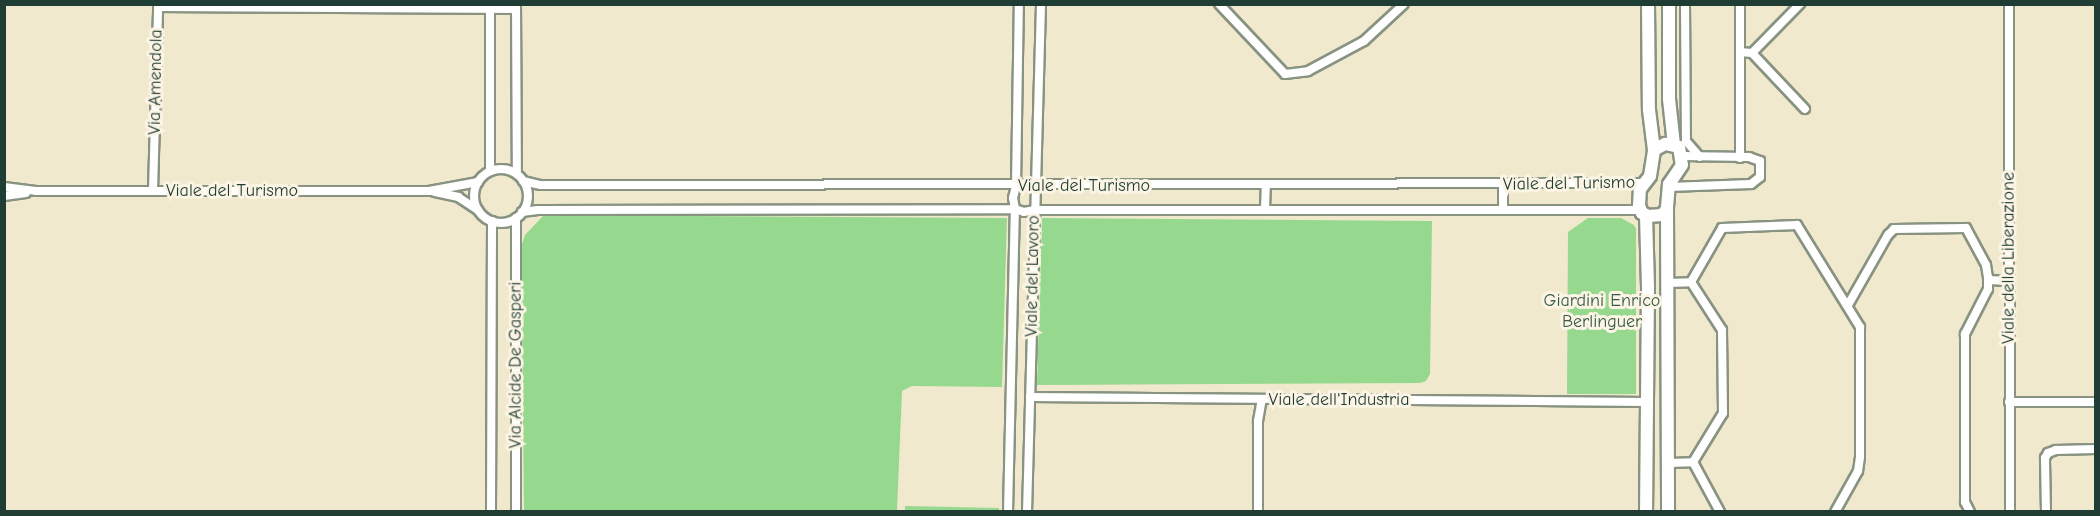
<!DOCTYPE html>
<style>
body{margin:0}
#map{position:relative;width:2100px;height:516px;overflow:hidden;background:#f1e9ce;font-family:"Comic Neue",sans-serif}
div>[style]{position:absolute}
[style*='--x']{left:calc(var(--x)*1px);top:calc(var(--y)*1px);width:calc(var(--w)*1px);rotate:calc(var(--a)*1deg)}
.green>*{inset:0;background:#97d88f}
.roads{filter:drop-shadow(2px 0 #889381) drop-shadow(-2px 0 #889381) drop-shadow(0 2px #889381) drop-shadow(0 -2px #889381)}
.street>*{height:8px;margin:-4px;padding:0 4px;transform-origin:4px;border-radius:4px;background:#fff}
.street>.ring{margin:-4px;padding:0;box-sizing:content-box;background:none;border:8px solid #fff;border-radius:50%}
.secondary>*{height:12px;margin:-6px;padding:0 6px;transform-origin:6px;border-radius:6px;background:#fff}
span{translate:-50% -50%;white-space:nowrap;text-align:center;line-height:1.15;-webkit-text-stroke:6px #fcf5e5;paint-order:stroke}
.street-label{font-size:18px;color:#1f3d34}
.park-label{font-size:18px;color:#375c46}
.frame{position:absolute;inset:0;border:6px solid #1f3d34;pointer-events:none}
</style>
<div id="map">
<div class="green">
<i style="clip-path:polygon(544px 215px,1007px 218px,1002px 387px,912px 386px,902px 391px,897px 511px,524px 511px,521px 247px,525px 235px)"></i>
<i style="clip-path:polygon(1042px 218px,1432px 221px,1430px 374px,1426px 381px,1420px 383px,1037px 385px)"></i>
<i style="clip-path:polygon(1588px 218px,1621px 218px,1634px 225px,1636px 229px,1636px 394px,1567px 394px,1568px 232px)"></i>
<i style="clip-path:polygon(905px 506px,999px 508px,999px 511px,905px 511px)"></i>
</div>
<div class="roads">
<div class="street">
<i style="--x:516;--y:4;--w:170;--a:89.7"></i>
<i style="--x:1219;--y:4;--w:96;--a:46.7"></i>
<i style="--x:1285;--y:74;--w:23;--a:-7"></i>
<i style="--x:1308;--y:71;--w:64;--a:-28.2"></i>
<i style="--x:1364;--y:41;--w:54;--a:-42.8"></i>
<i style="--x:1685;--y:4;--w:137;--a:89.6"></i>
<i style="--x:1686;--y:141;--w:21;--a:49"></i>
<i style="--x:1740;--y:4;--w:154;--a:90"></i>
<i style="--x:2009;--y:4;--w:508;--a:89.89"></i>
<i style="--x:1740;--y:52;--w:12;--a:5"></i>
<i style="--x:1752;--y:53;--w:69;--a:-45.6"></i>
<i style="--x:1752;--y:53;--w:77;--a:46.6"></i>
<i class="ring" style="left:474px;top:169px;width:46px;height:46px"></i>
<i style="--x:490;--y:171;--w:166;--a:-90"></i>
<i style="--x:523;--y:181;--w:18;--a:13"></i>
<i style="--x:541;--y:185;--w:1104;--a:-0.1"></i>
<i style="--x:1503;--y:185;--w:23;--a:90"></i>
<i style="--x:4;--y:187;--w:32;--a:7"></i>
<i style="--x:36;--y:191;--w:393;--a:0"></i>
<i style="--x:429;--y:191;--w:50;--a:-10.4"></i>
<i style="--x:1669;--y:187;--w:82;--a:-2.1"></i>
<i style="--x:1751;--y:184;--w:11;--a:-38"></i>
<i style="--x:1760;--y:177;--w:16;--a:-90"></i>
<i style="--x:1760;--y:161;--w:12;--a:-160"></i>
<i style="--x:1749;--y:157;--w:67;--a:-179.1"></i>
<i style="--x:153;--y:191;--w:184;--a:-88.4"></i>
<i style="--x:158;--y:7;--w:358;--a:0.3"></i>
<i style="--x:435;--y:192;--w:24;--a:12"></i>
<i style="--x:458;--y:197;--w:24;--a:33"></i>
<i style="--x:4;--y:196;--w:22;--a:-8"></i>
<i style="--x:1265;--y:209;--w:24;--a:-88"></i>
<i style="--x:522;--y:212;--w:16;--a:-7"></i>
<i style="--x:538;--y:210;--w:477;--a:-0.1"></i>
<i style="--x:1015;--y:209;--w:9;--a:18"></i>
<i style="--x:1024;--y:212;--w:10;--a:-11"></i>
<i style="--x:1034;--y:210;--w:606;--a:0"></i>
<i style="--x:516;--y:218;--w:294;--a:90"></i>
<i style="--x:1988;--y:280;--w:21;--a:3"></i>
<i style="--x:1668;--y:283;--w:23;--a:-2"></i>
<i style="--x:1848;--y:305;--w:81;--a:-60.3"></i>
<i style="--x:1888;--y:235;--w:8;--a:-45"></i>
<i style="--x:1894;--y:229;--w:72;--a:-0.8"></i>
<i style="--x:1966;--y:228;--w:42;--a:61.6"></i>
<i style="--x:1986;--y:265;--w:12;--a:81"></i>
<i style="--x:1988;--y:277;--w:12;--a:90"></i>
<i style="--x:1988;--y:289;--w:51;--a:117.1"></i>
<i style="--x:1965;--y:334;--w:168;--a:90"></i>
<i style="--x:1965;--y:502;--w:11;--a:63"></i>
<i style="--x:1030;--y:397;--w:617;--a:0.46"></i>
<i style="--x:2009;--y:402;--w:87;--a:0"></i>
<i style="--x:1693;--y:462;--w:57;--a:-58.5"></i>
<i style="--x:1723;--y:413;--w:83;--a:-90.7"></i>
<i style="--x:1722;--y:330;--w:57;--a:-122.9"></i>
<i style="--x:1691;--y:282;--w:62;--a:-60.1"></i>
<i style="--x:1722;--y:228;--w:75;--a:-2.3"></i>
<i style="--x:1797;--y:225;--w:120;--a:58.3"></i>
<i style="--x:1860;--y:327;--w:130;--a:90"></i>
<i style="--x:1860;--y:457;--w:14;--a:98"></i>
<i style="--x:1858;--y:471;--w:47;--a:119.3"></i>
<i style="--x:1693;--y:462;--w:57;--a:61.6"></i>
<i style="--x:1668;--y:463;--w:25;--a:-2"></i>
<i style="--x:491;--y:512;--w:291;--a:-89.8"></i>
<i style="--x:1008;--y:512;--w:303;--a:-88.7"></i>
<i style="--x:1015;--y:209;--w:11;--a:-100"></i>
<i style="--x:1013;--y:198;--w:12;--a:-76"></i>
<i style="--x:1016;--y:186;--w:182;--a:-89.1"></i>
<i style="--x:1027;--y:512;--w:508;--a:-88.42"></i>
<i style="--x:1258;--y:512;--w:91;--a:-90"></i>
<i style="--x:1258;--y:421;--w:22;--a:-80"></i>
<i style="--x:2046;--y:512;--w:54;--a:-91.1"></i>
<i style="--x:2045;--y:458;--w:6;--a:-59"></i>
<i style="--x:2048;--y:453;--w:9;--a:-21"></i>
<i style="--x:2056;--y:450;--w:40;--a:-1.4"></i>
</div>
<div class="secondary">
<i style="--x:1648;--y:4;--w:106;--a:89.5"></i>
<i style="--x:1649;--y:110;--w:40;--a:82.9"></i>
<i style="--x:1669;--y:4;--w:95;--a:90"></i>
<i style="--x:1669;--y:99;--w:46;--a:83.8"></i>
<i style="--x:1665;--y:144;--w:14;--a:12"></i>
<i style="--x:1679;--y:147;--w:18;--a:81"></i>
<i style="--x:1682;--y:165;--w:23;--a:124"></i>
<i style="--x:1669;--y:184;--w:25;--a:95"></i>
<i style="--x:1667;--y:209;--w:8;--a:130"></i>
<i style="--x:1662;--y:215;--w:14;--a:176"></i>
<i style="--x:1648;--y:216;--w:7;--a:-153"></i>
<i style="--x:1642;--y:213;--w:8;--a:-113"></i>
<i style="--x:1639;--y:206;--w:17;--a:-87"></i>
<i style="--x:1640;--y:189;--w:16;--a:-52"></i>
<i style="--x:1650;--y:176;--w:26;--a:-81"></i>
<i style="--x:1654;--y:150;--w:13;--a:-29"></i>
<i style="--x:1667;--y:209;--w:303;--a:89.8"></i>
<i style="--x:1646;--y:215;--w:72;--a:88.4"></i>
<i style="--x:1648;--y:287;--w:225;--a:90.5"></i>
</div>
</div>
<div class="street-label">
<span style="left:156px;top:82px;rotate:-89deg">Via Amendola</span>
<span style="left:1569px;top:184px;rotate:-1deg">Viale del Turismo</span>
<span style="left:1084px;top:186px">Viale del Turismo</span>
<span style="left:232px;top:191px">Viale del Turismo</span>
<span style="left:2009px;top:258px;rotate:-90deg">Viale della Liberazione</span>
<span style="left:1033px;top:276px;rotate:-89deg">Viale del Lavoro</span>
<span style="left:516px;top:365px;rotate:-90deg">Via Alcide De Gasperi</span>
<span style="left:1339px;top:400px">Viale dell'Industria</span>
</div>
<div class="park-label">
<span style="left:1602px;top:312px">Giardini Enrico<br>Berlinguer</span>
</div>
<div class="frame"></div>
</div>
